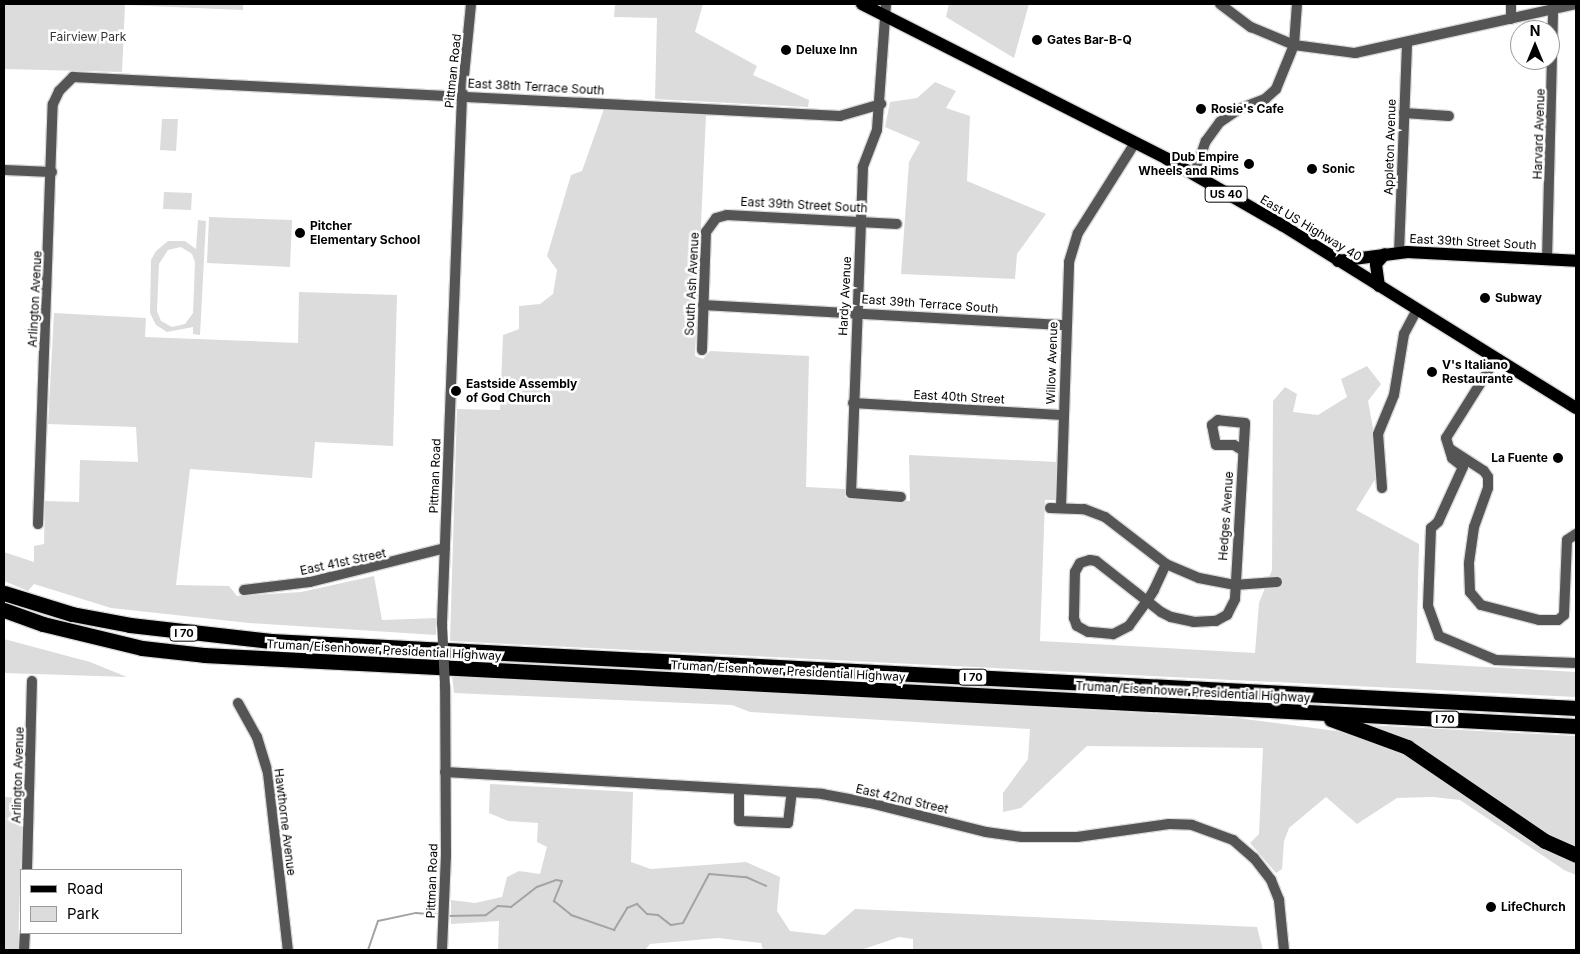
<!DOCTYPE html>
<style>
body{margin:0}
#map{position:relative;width:1580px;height:954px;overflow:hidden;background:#fff;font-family:Inter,sans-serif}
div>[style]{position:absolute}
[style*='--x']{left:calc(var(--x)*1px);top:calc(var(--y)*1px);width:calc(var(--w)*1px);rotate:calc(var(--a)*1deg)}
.green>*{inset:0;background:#dcdcdc}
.stream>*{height:2px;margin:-1px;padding:0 1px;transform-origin:1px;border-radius:1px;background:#a3a3a3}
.roads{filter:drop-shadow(1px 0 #dbdbdb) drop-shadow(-1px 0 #dbdbdb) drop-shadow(0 1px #dbdbdb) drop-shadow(0 -1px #dbdbdb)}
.minor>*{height:10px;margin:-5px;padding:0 5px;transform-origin:5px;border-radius:5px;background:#555}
.major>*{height:12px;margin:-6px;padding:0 6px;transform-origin:6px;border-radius:6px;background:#000}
.highway>*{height:15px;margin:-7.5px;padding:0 7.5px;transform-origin:7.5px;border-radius:7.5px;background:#000}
.minor-bridge>*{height:10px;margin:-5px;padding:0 5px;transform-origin:5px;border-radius:5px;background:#555}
.dots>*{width:14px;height:14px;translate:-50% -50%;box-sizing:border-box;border:2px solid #fff;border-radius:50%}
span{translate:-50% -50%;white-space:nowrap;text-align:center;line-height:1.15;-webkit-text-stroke:5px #fff;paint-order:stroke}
.shield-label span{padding:1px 4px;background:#fff;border:1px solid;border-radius:4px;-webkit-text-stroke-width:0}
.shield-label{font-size:11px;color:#000;font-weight:700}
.park-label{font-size:12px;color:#333}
.poi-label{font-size:12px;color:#000;font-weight:700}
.left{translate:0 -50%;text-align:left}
.right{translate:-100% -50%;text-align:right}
.street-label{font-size:12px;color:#000}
.frame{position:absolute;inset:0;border:5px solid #000;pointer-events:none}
.legend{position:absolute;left:20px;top:869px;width:162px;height:65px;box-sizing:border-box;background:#fff;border:1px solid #999;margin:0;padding:6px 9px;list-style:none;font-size:15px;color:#000}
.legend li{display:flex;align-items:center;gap:10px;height:25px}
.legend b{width:25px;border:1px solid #999}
.north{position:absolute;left:1510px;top:20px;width:50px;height:50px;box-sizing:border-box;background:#fff;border:1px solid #999;border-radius:50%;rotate:0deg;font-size:14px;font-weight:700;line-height:20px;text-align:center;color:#000}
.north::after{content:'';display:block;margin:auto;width:18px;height:22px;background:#000;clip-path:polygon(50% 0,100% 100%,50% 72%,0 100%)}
</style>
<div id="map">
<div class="green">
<i style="clip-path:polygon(4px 4px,243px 4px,243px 10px,125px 5px,122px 72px,4px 69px)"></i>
<i style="clip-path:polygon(663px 4px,703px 4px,695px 32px,757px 66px,753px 75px,809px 100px,808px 107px,655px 99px,657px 18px,614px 17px,615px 5px)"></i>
<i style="clip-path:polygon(949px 4px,1029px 4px,1014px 58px,946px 17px)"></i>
<i style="clip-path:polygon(935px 82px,956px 91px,946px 108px,970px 116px,967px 181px,1046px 214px,1017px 254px,1015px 279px,901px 274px,909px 162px,920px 142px,885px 127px,890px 102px,917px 98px)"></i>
<i style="clip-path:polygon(604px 109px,706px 115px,695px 356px,703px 359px,710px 351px,809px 356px,806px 487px,845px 489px,845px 497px,910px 501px,909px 455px,1057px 462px,1055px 500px,1045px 500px,1040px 641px,1255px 653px,1259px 603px,1272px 570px,1273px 401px,1285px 387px,1297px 394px,1293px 412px,1318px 415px,1347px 397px,1341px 379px,1367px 366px,1381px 384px,1368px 401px,1376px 444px,1376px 478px,1356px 510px,1419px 544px,1416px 663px,1576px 672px,1576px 697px,450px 641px,457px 409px,500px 410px,503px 335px,519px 329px,519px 306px,540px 304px,553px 294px,557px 270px,547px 256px,571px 175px,582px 171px)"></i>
<i style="clip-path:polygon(162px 119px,178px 119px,176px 151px,160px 150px)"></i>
<i style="clip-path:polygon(164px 192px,192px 193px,191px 210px,163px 209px)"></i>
<i style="clip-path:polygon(209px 217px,292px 220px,290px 267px,207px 263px)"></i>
<i style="clip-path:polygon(evenodd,198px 220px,206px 221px,200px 335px,193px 334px,193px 327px,167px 332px,156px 325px,150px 313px,151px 260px,156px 251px,168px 241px,185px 241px,196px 249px,198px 220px,181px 247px,192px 254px,195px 262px,193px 313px,185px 324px,172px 327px,161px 321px,157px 311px,159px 264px,168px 250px,181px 247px)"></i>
<i style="clip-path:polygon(299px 292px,397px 295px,393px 446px,315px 442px,312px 478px,190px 469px,176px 585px,229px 586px,237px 596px,301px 592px,374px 576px,382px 620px,437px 618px,436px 635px,249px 623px,111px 608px,34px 584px,28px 591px,4px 581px,4px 552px,34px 562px,34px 546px,44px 544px,45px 501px,79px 502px,80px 460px,138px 462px,136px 427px,48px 424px,54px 313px,146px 318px,145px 337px,298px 343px)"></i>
<i style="clip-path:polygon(4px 639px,90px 662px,127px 677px,4px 673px)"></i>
<i style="clip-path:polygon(452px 675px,1237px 718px,1351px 733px,1404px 753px,1576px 863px,1576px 875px,1564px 870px,1460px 800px,1433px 797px,1397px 798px,1357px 824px,1326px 797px,1289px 828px,1284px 841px,1282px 869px,1276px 873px,1250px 843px,1259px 834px,1263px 748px,1087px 746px,1021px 808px,1003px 812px,1003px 793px,1028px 759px,1030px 729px,750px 712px,732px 705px,454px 693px)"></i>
<i style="clip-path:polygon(1366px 725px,1576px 736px,1576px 850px,1564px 844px)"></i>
<i style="clip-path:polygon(490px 784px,633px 792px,631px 862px,651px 869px,746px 862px,780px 877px,777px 911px,790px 931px,825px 935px,855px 909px,1257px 927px,1263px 950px,913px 950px,913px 939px,899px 937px,861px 950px,763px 950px,761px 943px,718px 938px,650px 944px,645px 950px,498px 950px,499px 921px,451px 924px,451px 900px,475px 903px,502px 897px,507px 877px,519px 871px,540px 874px,547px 847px,537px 842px,538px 823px,508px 821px,489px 813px)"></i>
<i style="clip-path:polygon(4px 797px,23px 798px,18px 950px,4px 950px)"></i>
</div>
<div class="stream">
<i style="--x:447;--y:916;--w:39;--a:-1"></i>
<i style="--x:486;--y:915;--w:15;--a:-37"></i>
<i style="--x:498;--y:906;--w:13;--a:4"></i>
<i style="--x:511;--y:907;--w:33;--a:-38"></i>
<i style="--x:537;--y:887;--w:20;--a:-20"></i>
<i style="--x:556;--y:880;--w:6;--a:9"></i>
<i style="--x:562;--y:881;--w:22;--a:112"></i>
<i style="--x:554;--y:901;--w:22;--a:39"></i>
<i style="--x:571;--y:915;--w:46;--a:19.2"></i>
<i style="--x:614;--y:930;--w:26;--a:-59"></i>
<i style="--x:627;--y:908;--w:11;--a:-22"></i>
<i style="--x:637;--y:904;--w:14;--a:45"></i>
<i style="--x:647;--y:914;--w:11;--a:5"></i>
<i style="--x:658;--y:915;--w:16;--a:38"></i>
<i style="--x:671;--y:925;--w:12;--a:-9"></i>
<i style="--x:683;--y:923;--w:55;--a:-62"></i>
<i style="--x:709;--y:874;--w:37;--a:5"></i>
<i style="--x:746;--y:877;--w:22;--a:24"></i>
<i style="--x:368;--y:950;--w:31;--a:-71"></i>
<i style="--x:378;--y:921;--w:39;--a:-12"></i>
<i style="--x:416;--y:913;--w:24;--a:5"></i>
</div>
<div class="roads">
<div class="minor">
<i style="--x:886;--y:4;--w:126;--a:94.1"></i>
<i style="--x:877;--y:130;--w:40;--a:111"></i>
<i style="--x:863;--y:167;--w:326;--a:92.1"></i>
<i style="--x:851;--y:493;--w:50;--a:4.6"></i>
<i style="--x:1220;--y:4;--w:39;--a:37"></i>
<i style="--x:1251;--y:27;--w:47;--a:22.7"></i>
<i style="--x:1294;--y:45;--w:62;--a:7.5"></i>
<i style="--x:1355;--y:53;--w:226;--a:-12.5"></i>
<i style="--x:1511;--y:19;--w:15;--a:-90"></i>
<i style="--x:1404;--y:113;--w:45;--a:3.8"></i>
<i style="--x:4;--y:170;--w:48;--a:2.4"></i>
<i style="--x:1194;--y:175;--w:36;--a:-71"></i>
<i style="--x:1206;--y:141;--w:24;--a:-54"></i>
<i style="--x:1220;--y:122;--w:23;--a:-34"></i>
<i style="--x:1239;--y:109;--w:28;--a:-21"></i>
<i style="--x:1265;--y:99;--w:15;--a:-42"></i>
<i style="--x:1276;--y:89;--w:48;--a:-67.8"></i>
<i style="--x:1294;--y:45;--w:41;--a:-85.8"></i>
<i style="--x:1399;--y:253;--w:211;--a:-87.8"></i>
<i style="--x:1547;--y:260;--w:251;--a:-88.6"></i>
<i style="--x:703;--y:305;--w:363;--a:3.2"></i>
<i style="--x:702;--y:350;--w:118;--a:-88.1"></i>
<i style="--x:706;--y:232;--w:17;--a:-54"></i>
<i style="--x:716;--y:218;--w:11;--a:-15"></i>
<i style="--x:727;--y:215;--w:170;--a:3"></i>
<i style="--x:1495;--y:360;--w:92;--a:122.1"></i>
<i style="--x:1446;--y:438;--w:21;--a:73"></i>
<i style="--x:1452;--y:458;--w:14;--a:39"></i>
<i style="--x:1463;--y:467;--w:60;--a:114.4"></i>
<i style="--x:1438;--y:522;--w:9;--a:139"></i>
<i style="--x:1431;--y:528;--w:78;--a:92.2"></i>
<i style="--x:1428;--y:606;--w:32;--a:70"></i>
<i style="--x:1439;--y:636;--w:62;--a:22.8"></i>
<i style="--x:1496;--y:660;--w:80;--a:2.1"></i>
<i style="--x:853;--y:403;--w:210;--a:3.3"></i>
<i style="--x:1450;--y:449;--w:40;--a:32.9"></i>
<i style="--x:1484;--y:471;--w:7;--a:56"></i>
<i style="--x:1488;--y:477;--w:11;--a:90"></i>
<i style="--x:1488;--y:488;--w:41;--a:109.7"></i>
<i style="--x:1474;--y:527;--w:37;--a:98"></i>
<i style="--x:1469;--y:564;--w:28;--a:88"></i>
<i style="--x:1470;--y:592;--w:17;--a:50"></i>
<i style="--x:1481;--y:605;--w:60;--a:14.5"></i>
<i style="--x:1539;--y:620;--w:19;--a:0"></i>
<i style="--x:1558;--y:620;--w:8;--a:-40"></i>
<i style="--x:1564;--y:615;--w:75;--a:-87.7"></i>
<i style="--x:1567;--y:540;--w:11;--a:-34"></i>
<i style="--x:1382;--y:488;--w:54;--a:-94.2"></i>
<i style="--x:1378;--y:434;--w:42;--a:-67.7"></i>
<i style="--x:1394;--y:395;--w:62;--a:-80.7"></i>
<i style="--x:1404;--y:334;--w:27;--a:-62"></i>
<i style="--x:1061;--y:507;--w:245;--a:-88.1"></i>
<i style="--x:1069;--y:262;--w:30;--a:-73"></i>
<i style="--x:1078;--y:233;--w:107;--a:-57.7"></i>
<i style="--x:1050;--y:508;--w:34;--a:2"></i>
<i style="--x:1084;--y:509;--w:22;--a:21"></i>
<i style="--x:1105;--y:517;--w:77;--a:37.6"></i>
<i style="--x:1166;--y:564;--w:36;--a:23"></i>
<i style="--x:1199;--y:578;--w:36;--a:11"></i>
<i style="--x:1234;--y:585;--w:43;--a:-4"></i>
<i style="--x:38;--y:524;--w:420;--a:-88"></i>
<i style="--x:53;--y:104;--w:14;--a:-65"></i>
<i style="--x:59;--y:91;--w:20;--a:-45"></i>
<i style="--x:73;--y:77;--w:768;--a:2.91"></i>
<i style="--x:840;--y:116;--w:43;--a:-16.3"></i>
<i style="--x:1166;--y:564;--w:29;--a:115"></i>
<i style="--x:1154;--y:590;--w:13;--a:122"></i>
<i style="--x:1147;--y:601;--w:31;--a:126"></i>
<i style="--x:1129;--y:626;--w:18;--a:153"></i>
<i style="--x:1113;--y:634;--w:25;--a:-175"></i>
<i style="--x:1088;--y:632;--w:13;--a:-151"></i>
<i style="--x:1077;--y:626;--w:9;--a:-111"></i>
<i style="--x:1074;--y:618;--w:46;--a:-88.8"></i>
<i style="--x:1075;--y:572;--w:10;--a:-61"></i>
<i style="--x:1080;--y:563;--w:10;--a:-17"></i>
<i style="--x:1090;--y:560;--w:6;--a:9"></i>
<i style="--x:1096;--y:561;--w:65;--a:38.1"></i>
<i style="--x:1147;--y:601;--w:18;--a:38"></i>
<i style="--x:1161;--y:612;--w:11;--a:27"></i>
<i style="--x:1171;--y:617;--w:24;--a:12"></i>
<i style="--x:1194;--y:622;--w:22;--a:-3"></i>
<i style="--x:1216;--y:621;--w:13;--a:-29"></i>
<i style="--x:1227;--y:615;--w:18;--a:-63"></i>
<i style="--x:1235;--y:599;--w:176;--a:-86.7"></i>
<i style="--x:1245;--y:423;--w:27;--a:-174"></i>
<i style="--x:1218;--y:420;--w:8;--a:140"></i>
<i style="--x:1212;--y:425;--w:20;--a:79"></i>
<i style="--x:1216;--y:445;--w:18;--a:0"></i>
<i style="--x:1234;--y:445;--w:9;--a:32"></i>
<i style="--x:244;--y:590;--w:66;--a:-6.9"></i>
<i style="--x:310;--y:582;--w:139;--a:-14.1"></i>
<i style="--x:442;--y:623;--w:527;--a:-87.83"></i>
<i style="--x:462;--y:96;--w:92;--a:-84.4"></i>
<i style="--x:238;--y:703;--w:39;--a:61"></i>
<i style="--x:257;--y:737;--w:38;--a:73"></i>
<i style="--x:268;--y:773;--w:178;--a:83.6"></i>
<i style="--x:445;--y:772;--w:378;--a:3.3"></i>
<i style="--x:822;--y:794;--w:49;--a:10.6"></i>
<i style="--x:870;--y:803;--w:120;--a:14"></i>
<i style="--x:986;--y:832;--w:36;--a:8"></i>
<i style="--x:1022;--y:837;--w:55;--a:0"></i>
<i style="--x:1077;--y:837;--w:93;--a:-8"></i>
<i style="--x:1169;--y:824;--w:23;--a:2"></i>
<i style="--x:1192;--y:825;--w:44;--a:20.1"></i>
<i style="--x:1233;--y:840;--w:28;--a:41"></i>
<i style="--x:1254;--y:858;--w:28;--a:52"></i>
<i style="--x:1271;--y:880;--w:22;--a:68"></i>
<i style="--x:1279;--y:900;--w:50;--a:84.3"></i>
<i style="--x:739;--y:790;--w:31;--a:90"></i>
<i style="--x:739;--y:821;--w:49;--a:2.3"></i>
<i style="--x:788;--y:823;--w:31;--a:-83"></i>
<i style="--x:27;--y:870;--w:189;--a:-88.5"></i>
<i style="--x:24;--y:950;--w:17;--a:-87"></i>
<i style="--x:442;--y:950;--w:94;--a:-87.6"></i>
<i style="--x:446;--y:856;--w:169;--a:-90.3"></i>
</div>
<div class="major">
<i style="--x:862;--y:4;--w:342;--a:26.9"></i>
<i style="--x:1167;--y:159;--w:133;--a:29.9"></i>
<i style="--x:1282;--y:225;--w:346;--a:31.9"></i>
<i style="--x:1338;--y:261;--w:70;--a:-7.4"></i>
<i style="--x:1407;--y:252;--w:169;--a:3"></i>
<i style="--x:1379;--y:286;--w:22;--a:-98"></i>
<i style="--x:1376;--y:264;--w:13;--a:-48"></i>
</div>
<div class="highway">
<i style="--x:4;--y:593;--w:71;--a:17.2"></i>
<i style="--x:72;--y:614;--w:59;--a:10.7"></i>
<i style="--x:130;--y:625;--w:142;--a:6.5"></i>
<i style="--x:271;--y:641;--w:1307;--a:2.94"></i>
<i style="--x:4;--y:610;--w:41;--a:19.7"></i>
<i style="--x:43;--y:624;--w:102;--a:13.6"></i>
<i style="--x:142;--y:648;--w:62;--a:6.4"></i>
<i style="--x:204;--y:655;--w:1374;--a:2.96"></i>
<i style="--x:1331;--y:719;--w:81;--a:20.2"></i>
<i style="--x:1407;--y:747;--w:167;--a:34.3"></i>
<i style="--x:1545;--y:841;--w:34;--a:24"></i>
</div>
</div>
<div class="minor-bridge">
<i style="--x:442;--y:623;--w:64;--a:87.3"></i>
</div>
<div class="dots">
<i style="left:1037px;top:40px;background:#000"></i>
<i style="left:786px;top:50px;background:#000"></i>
<i style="left:1201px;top:109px;background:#000"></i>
<i style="left:1249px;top:164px;background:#000"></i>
<i style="left:1312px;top:169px;background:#000"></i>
<i style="left:300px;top:233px;background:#000"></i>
<i style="left:1485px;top:298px;background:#000"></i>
<i style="left:1432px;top:372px;background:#000"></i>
<i style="left:456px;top:391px;background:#000"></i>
<i style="left:1558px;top:458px;background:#000"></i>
<i style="left:1491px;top:907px;background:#000"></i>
</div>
<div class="shield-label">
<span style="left:1226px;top:194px">US 40</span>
<span style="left:184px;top:633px">I 70</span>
<span style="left:973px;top:677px">I 70</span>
<span style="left:1445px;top:719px">I 70</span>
</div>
<div class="park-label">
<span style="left:88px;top:37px">Fairview Park</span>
</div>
<div class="poi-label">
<span class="left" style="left:1047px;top:40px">Gates Bar-B-Q</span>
<span class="left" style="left:796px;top:50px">Deluxe Inn</span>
<span class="left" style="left:1211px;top:109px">Rosie's Cafe</span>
<span class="right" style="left:1239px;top:164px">Dub Empire<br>Wheels and Rims</span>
<span class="left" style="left:1322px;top:169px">Sonic</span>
<span class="left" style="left:310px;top:233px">Pitcher<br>Elementary School</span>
<span class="left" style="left:1495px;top:298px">Subway</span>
<span class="left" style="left:1442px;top:372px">V's Italiano<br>Restaurante</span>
<span class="left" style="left:466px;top:391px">Eastside Assembly<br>of God Church</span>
<span class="right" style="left:1548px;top:458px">La Fuente</span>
<span class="left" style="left:1501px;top:907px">LifeChurch</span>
</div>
<div class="street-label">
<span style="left:453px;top:71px;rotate:-84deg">Pittman Road</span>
<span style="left:536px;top:87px;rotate:3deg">East 38th Terrace South</span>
<span style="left:1539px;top:134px;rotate:-88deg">Harvard Avenue</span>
<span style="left:1390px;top:147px;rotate:-88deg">Appleton Avenue</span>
<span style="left:804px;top:205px;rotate:3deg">East 39th Street South</span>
<span style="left:1311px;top:228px;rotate:31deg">East US Highway 40</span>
<span style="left:1473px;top:242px;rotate:3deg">East 39th Street South</span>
<span style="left:692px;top:284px;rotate:-87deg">South Ash Avenue</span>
<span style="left:845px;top:296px;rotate:-87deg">Hardy Avenue</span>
<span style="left:35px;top:299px;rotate:-87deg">Arlington Avenue</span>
<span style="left:930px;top:304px;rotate:4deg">East 39th Terrace South</span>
<span style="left:1052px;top:363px;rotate:-88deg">Willow Avenue</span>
<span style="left:959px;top:397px;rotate:3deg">East 40th Street</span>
<span style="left:435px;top:476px;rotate:-88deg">Pittman Road</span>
<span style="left:1226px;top:516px;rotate:-86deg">Hedges Avenue</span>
<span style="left:343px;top:562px;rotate:-12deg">East 41st Street</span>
<span style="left:384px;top:650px;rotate:3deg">Truman/Eisenhower Presidential Highway</span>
<span style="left:788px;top:671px;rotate:3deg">Truman/Eisenhower Presidential Highway</span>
<span style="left:1193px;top:692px;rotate:3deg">Truman/Eisenhower Presidential Highway</span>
<span style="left:18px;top:775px;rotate:-88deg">Arlington Avenue</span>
<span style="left:902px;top:799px;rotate:13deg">East 42nd Street</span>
<span style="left:285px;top:822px;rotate:83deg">Hawthorne Avenue</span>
<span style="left:432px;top:881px;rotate:-88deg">Pittman Road</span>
</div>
<div class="frame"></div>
<ul class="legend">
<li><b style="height:6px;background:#000"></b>Road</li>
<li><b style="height:14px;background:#dcdcdc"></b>Park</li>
</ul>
<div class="north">N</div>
</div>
